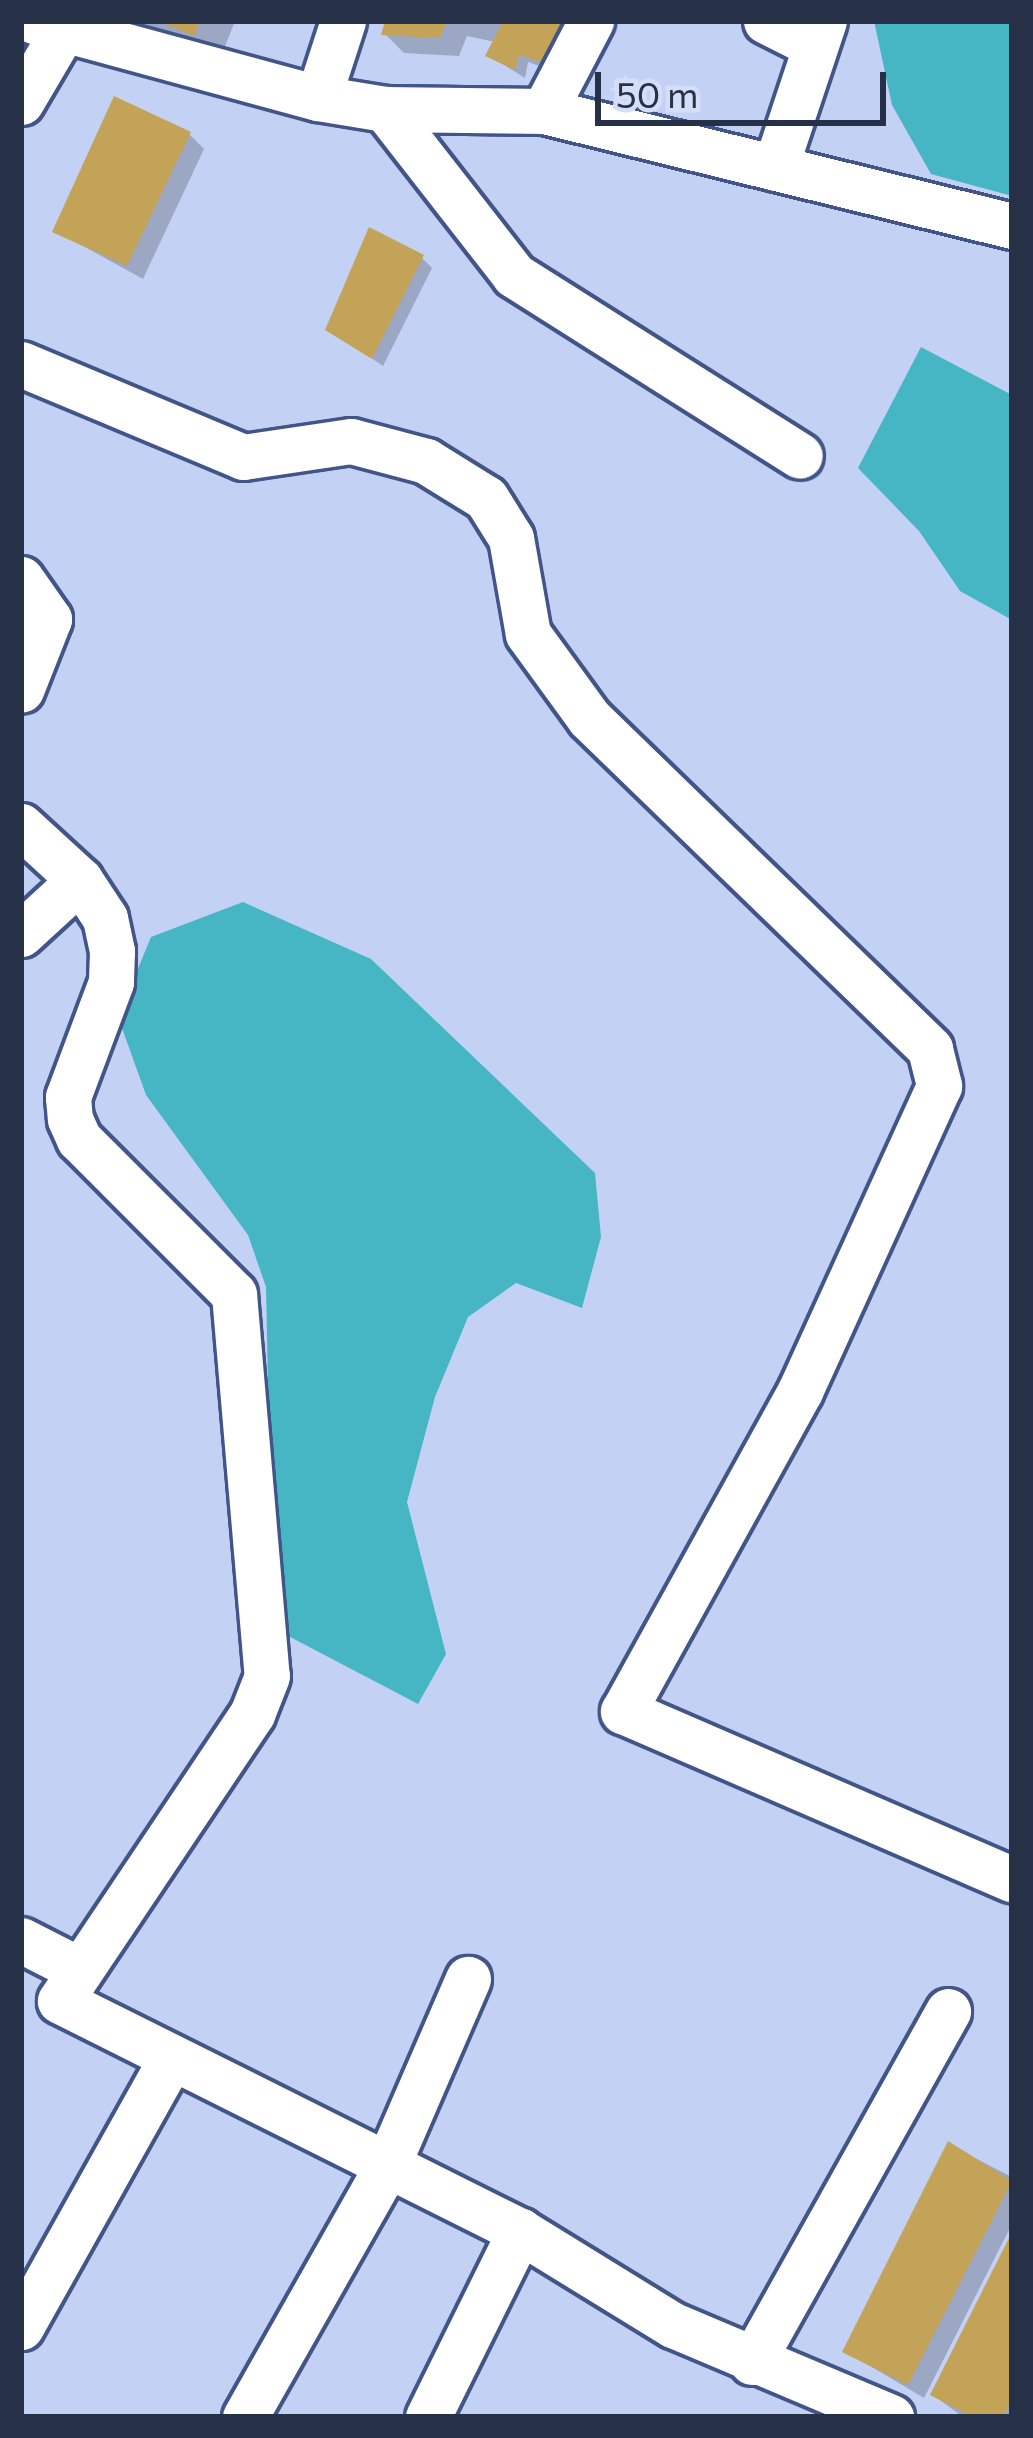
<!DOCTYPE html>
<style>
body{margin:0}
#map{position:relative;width:1033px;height:2438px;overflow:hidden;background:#c3d1f5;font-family:Commissioner,sans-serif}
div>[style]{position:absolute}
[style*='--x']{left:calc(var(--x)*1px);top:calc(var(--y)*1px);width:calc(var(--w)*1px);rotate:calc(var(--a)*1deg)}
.water>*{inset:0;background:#47b6c4}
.shadow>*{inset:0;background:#0003}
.building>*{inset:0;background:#c2a358}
.roads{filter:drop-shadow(3px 0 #425588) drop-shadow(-3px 0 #425588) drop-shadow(0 3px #425588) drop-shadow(0 -3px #425588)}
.minor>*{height:45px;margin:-22.5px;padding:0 22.5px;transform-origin:22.5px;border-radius:22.5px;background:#fff}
span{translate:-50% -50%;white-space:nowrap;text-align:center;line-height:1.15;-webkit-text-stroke:9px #d4dff7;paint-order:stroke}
.frame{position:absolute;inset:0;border:24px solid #263047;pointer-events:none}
.scale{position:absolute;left:595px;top:72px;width:291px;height:54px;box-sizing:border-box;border:6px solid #263047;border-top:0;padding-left:15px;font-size:36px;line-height:42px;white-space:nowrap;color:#263047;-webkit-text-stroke:9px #d4dff7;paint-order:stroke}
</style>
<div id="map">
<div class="water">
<i style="clip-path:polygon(874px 21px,1012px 21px,1012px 196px,931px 174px,892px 105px)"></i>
<i style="clip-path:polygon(921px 347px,1012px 395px,1012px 620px,960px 591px,919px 531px,858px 468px)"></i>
<i style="clip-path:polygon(243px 902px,371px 959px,595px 1173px,601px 1237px,582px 1308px,516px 1283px,468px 1317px,435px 1397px,407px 1502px,446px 1654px,418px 1704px,273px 1628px,266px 1287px,248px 1235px,146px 1095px,118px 1017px,151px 937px)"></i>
</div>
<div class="shadow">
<i style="clip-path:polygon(127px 21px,235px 21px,220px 59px)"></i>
<i style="clip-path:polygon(388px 21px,590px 21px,566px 75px,528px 62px,525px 78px,488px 55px,495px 42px,467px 36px,459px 56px,404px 53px,385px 34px)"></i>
<i style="clip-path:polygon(189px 134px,204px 149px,143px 279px,56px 231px)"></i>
<i style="clip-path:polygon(422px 258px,432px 268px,383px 366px,329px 329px)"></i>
<i style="clip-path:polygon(949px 2145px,1012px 2177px,1012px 2224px,924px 2398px,845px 2351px)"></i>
<i style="clip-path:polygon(1012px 2239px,1012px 2417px,963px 2417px,933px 2395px)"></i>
</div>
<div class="building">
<i style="clip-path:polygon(157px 21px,200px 21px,194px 36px)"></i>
<i style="clip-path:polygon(385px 21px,447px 21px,440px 38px,381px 35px)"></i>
<i style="clip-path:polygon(503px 21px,576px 21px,556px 67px,519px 55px,515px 70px,485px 56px)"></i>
<i style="clip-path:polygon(114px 96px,191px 132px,127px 266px,52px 232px)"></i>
<i style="clip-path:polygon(369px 227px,424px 255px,372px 359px,325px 330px)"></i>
<i style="clip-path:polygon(948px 2141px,1012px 2181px,908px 2385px,842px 2352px)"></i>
<i style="clip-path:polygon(1012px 2232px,1012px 2399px,1003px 2417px,972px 2417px,930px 2395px)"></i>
</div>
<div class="roads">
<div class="minor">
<i style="--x:34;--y:21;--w:294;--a:15.2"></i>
<i style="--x:318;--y:98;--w:68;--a:9.3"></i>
<i style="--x:385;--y:109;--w:159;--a:0.7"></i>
<i style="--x:544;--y:111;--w:482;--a:13.8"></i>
<i style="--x:766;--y:21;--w:51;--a:26.6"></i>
<i style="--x:318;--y:98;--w:81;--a:-72"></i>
<i style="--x:21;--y:102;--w:79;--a:-59.5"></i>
<i style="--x:385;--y:109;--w:210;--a:52.1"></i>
<i style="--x:514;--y:275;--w:338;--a:32.3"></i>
<i style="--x:544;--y:111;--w:102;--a:-62.4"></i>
<i style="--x:775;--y:168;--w:155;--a:-71.6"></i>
<i style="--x:21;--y:364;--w:241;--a:22.7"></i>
<i style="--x:243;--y:457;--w:109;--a:-8.4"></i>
<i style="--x:351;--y:441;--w:78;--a:14.9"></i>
<i style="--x:426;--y:461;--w:70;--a:31.7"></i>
<i style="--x:486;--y:498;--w:47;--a:58"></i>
<i style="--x:511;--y:538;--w:97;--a:80"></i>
<i style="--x:528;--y:634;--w:104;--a:54"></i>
<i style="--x:589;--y:718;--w:475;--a:44.1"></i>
<i style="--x:930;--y:1049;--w:38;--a:76"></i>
<i style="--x:939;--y:1086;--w:335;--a:114.5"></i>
<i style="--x:800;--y:1391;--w:366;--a:118.9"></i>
<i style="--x:623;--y:1711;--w:424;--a:23.4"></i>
<i style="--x:21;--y:579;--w:49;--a:55"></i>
<i style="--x:49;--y:619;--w:76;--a:111.5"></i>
<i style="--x:21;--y:826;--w:80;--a:42.5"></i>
<i style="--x:80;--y:880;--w:45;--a:56.7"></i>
<i style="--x:105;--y:918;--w:34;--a:78"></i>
<i style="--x:112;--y:951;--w:31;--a:92"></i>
<i style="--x:111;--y:982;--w:123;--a:110.5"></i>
<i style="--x:68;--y:1097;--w:22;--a:85"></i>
<i style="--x:70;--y:1119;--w:22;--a:66"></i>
<i style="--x:79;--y:1139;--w:219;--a:45"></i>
<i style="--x:234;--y:1294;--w:383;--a:85.1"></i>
<i style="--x:267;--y:1676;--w:41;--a:111.5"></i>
<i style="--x:252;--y:1714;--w:345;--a:123.8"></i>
<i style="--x:60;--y:2001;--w:514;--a:26.57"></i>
<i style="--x:520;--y:2231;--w:180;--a:31.6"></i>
<i style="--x:673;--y:2325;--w:237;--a:22.9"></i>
<i style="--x:21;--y:934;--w:80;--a:-42.5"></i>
<i style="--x:21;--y:1940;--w:66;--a:27"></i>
<i style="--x:21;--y:2327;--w:309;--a:-60.8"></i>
<i style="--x:752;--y:2362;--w:402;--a:-60.8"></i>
<i style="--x:245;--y:2417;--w:288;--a:-60.5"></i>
<i style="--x:387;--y:2166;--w:204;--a:-66.6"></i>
<i style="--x:428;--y:2417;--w:208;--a:-63.7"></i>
</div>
</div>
<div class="frame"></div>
<div class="scale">50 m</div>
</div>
